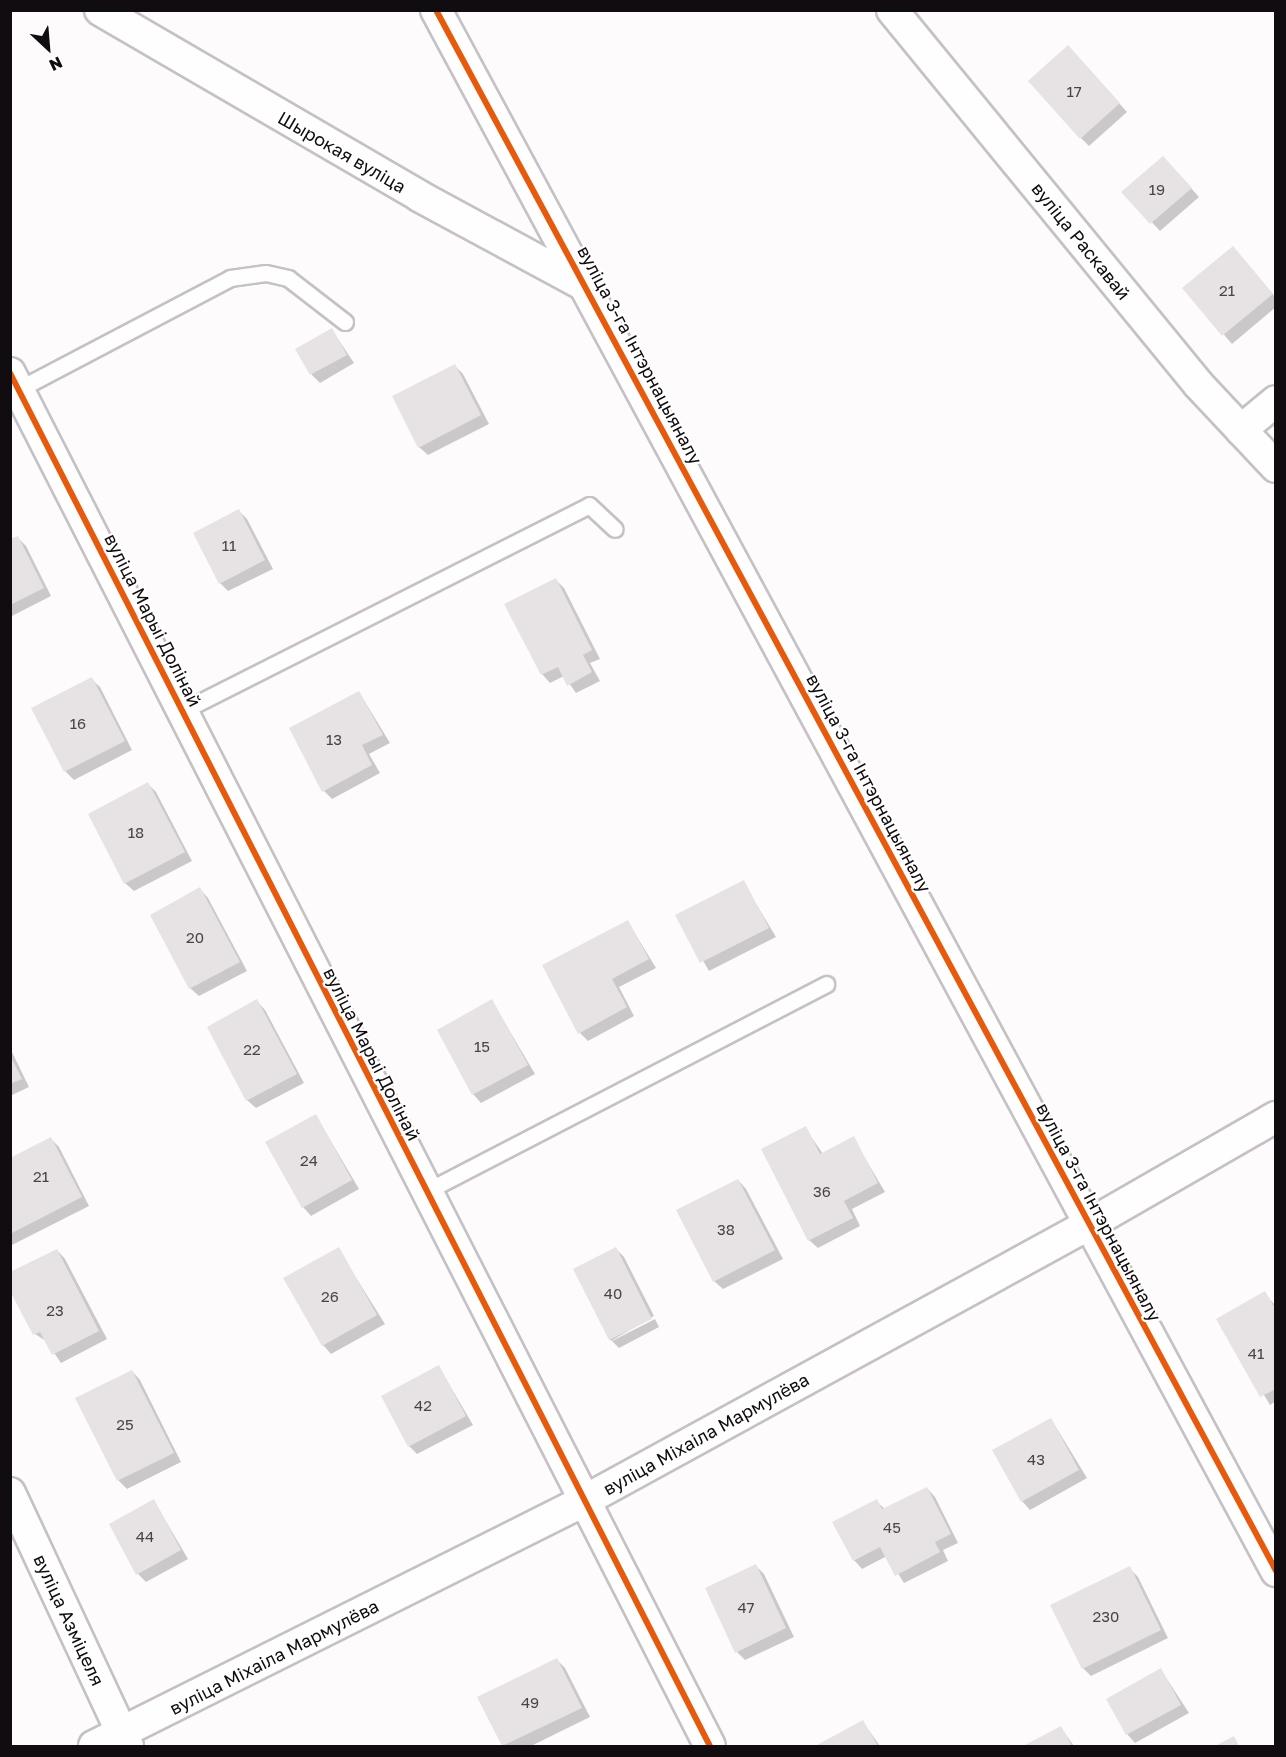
<!DOCTYPE html>
<meta charset="utf-8">
<style>
body{margin:0}
#map{position:relative;width:1286px;height:1757px;overflow:hidden;background:#fefbfd;font-family:"Golos Text",sans-serif}
div>[style]{position:absolute}
[style*='--x']{left:calc(var(--x)*1px);top:calc(var(--y)*1px);width:calc(var(--w)*1px);rotate:calc(var(--a)*1deg)}
.shadow>*{inset:0;background:#0003}
.building>*{inset:0;background:#e7e3e5}
.roads{filter:drop-shadow(2px 0 #c5c1c4) drop-shadow(-2px 0 #c5c1c4) drop-shadow(0 2px #c5c1c4) drop-shadow(0 -2px #c5c1c4)}
.service>*{height:15px;margin:-7.5px;padding:0 7.5px;transform-origin:7.5px;border-radius:7.5px;background:#fffeff}
.minor>*{height:30px;margin:-15px;padding:0 15px;transform-origin:15px;border-radius:15px;background:#fffeff}
.cycleway>*{height:6px;margin:-3px;padding:0 3px;transform-origin:3px;border-radius:3px;background:#e8590c}
span{translate:-50% -50%;white-space:nowrap;text-align:center;line-height:1.15;-webkit-text-stroke:4.5px #fff;paint-order:stroke}
.number-label{font-size:15px;color:#484447}
.number-label span{-webkit-text-stroke-width:0}
.street-label{font-size:18px;color:#100c0f}
.frame{position:absolute;inset:0;border:12px solid #100c0f;pointer-events:none}
.north{position:absolute;left:18px;top:18px;width:60px;height:60px;-webkit-text-stroke:4px #fff;paint-order:stroke;rotate:154deg;font-size:16px;font-weight:700;line-height:24px;text-align:center;color:#100c0f}
.north::after{content:'';display:block;margin:auto;width:21px;height:27px;background:#100c0f;clip-path:polygon(50% 0,100% 100%,50% 72%,0 100%)}
</style>
<div id="map">
<div class="shadow">
<i style="clip-path:polygon(1076px 55px,1127px 112px,1089px 146px,1081px 138px)"></i>
<i style="clip-path:polygon(1171px 166px,1199px 197px,1160px 231px,1124px 192px)"></i>
<i style="clip-path:polygon(1241px 256px,1276px 298px,1276px 307px,1232px 344px,1184px 288px)"></i>
<i style="clip-path:polygon(332px 330px,354px 363px,320px 383px,311px 374px)"></i>
<i style="clip-path:polygon(455px 366px,463px 374px,489px 424px,428px 455px,419px 447px)"></i>
<i style="clip-path:polygon(239px 511px,247px 519px,273px 569px,228px 591px,220px 583px)"></i>
<i style="clip-path:polygon(17px 537px,26px 546px,51px 596px,10px 617px,10px 541px)"></i>
<i style="clip-path:polygon(555px 579px,564px 588px,600px 659px,590px 663px,600px 681px,576px 693px,564px 676px,550px 683px,542px 674px)"></i>
<i style="clip-path:polygon(91px 679px,100px 687px,132px 750px,74px 780px,66px 772px,33px 708px)"></i>
<i style="clip-path:polygon(359px 692px,390px 743px,369px 754px,380px 773px,332px 799px,324px 791px)"></i>
<i style="clip-path:polygon(148px 784px,156px 792px,192px 861px,134px 891px,125px 883px)"></i>
<i style="clip-path:polygon(743px 882px,776px 937px,709px 971px,677px 916px)"></i>
<i style="clip-path:polygon(200px 889px,208px 898px,247px 971px,199px 996px,190px 988px)"></i>
<i style="clip-path:polygon(628px 922px,656px 968px,619px 987px,634px 1016px,588px 1041px,580px 1033px)"></i>
<i style="clip-path:polygon(257px 1001px,265px 1010px,304px 1083px,256px 1108px,247px 1100px)"></i>
<i style="clip-path:polygon(492px 1001px,535px 1074px,481px 1103px,473px 1094px)"></i>
<i style="clip-path:polygon(10px 1048px,29px 1087px,10px 1096px)"></i>
<i style="clip-path:polygon(316px 1116px,359px 1189px,311px 1216px,303px 1207px)"></i>
<i style="clip-path:polygon(805px 1128px,823px 1154px,853px 1138px,885px 1192px,852px 1209px,860px 1226px,818px 1248px,809px 1240px)"></i>
<i style="clip-path:polygon(51px 1139px,59px 1147px,89px 1206px,10px 1246px,10px 1159px)"></i>
<i style="clip-path:polygon(738px 1180px,746px 1189px,783px 1259px,723px 1289px,714px 1281px)"></i>
<i style="clip-path:polygon(338px 1249px,385px 1324px,331px 1354px,323px 1345px)"></i>
<i style="clip-path:polygon(616px 1249px,624px 1257px,654px 1316px,611px 1341px,575px 1269px)"></i>
<i style="clip-path:polygon(57px 1250px,65px 1259px,107px 1339px,61px 1363px,46px 1341px,35px 1334px)"></i>
<i style="clip-path:polygon(1264px 1293px,1276px 1306px,1276px 1401px,1270px 1405px,1218px 1319px)"></i>
<i style="clip-path:polygon(655px 1319px,659px 1327px,619px 1348px,612px 1341px)"></i>
<i style="clip-path:polygon(439px 1367px,473px 1425px,417px 1454px,409px 1446px)"></i>
<i style="clip-path:polygon(132px 1371px,140px 1380px,181px 1462px,127px 1489px,119px 1481px,77px 1398px)"></i>
<i style="clip-path:polygon(1051px 1419px,1087px 1478px,1030px 1510px,1022px 1501px)"></i>
<i style="clip-path:polygon(927px 1488px,935px 1497px,958px 1543px,943px 1550px,948px 1561px,904px 1583px,887px 1556px,862px 1569px,854px 1560px,876px 1501px,885px 1509px)"></i>
<i style="clip-path:polygon(154px 1501px,188px 1559px,146px 1582px,138px 1574px)"></i>
<i style="clip-path:polygon(756px 1566px,764px 1574px,794px 1637px,745px 1660px,737px 1652px)"></i>
<i style="clip-path:polygon(1129px 1568px,1138px 1577px,1168px 1638px,1091px 1676px,1083px 1668px)"></i>
<i style="clip-path:polygon(557px 1660px,565px 1668px,590px 1717px,531px 1746px,503px 1746px,479px 1698px)"></i>
<i style="clip-path:polygon(1161px 1670px,1189px 1713px,1135px 1743px,1127px 1734px)"></i>
<i style="clip-path:polygon(863px 1722px,880px 1746px,818px 1746px)"></i>
<i style="clip-path:polygon(1061px 1728px,1074px 1746px,1026px 1746px)"></i>
</div>
<div class="building">
<i style="clip-path:polygon(1068px 45px,1120px 103px,1080px 139px,1028px 81px)"></i>
<i style="clip-path:polygon(1163px 156px,1192px 188px,1150px 224px,1121px 192px)"></i>
<i style="clip-path:polygon(1233px 246px,1273px 294px,1222px 336px,1182px 288px)"></i>
<i style="clip-path:polygon(332px 328px,347px 355px,310px 375px,295px 349px)"></i>
<i style="clip-path:polygon(455px 364px,481px 415px,418px 448px,392px 396px)"></i>
<i style="clip-path:polygon(239px 509px,265px 560px,219px 584px,193px 533px)"></i>
<i style="clip-path:polygon(18px 536px,44px 588px,10px 605px,10px 539px)"></i>
<i style="clip-path:polygon(556px 578px,592px 650px,583px 655px,592px 672px,567px 686px,558px 667px,541px 675px,504px 604px)"></i>
<i style="clip-path:polygon(92px 677px,125px 741px,64px 772px,31px 708px)"></i>
<i style="clip-path:polygon(359px 691px,383px 735px,362px 745px,372px 765px,322px 792px,289px 728px)"></i>
<i style="clip-path:polygon(148px 782px,185px 852px,124px 884px,88px 814px)"></i>
<i style="clip-path:polygon(744px 880px,769px 928px,700px 963px,675px 915px)"></i>
<i style="clip-path:polygon(200px 887px,240px 962px,189px 989px,150px 915px)"></i>
<i style="clip-path:polygon(628px 920px,649px 959px,612px 979px,627px 1007px,578px 1034px,542px 965px)"></i>
<i style="clip-path:polygon(257px 999px,297px 1074px,246px 1101px,207px 1027px)"></i>
<i style="clip-path:polygon(492px 999px,528px 1065px,472px 1095px,437px 1030px)"></i>
<i style="clip-path:polygon(10px 1055px,22px 1079px,10px 1084px)"></i>
<i style="clip-path:polygon(316px 1114px,352px 1180px,302px 1208px,265px 1142px)"></i>
<i style="clip-path:polygon(806px 1126px,820px 1154px,854px 1136px,878px 1183px,844px 1201px,853px 1218px,808px 1241px,761px 1149px)"></i>
<i style="clip-path:polygon(51px 1137px,82px 1197px,10px 1234px,10px 1158px)"></i>
<i style="clip-path:polygon(738px 1179px,775px 1250px,713px 1282px,676px 1210px)"></i>
<i style="clip-path:polygon(339px 1247px,377px 1315px,322px 1346px,283px 1278px)"></i>
<i style="clip-path:polygon(616px 1247px,652px 1319px,609px 1340px,573px 1269px)"></i>
<i style="clip-path:polygon(57px 1249px,99px 1331px,52px 1355px,40px 1332px,33px 1335px,10px 1291px,10px 1272px)"></i>
<i style="clip-path:polygon(1265px 1291px,1276px 1310px,1276px 1389px,1260px 1397px,1216px 1319px)"></i>
<i style="clip-path:polygon(439px 1365px,466px 1416px,408px 1447px,381px 1396px)"></i>
<i style="clip-path:polygon(132px 1370px,174px 1453px,117px 1481px,75px 1398px)"></i>
<i style="clip-path:polygon(1051px 1418px,1079px 1470px,1021px 1502px,992px 1450px)"></i>
<i style="clip-path:polygon(927px 1487px,951px 1534px,935px 1542px,940px 1552px,895px 1576px,880px 1547px,853px 1561px,832px 1522px,877px 1499px,882px 1509px)"></i>
<i style="clip-path:polygon(154px 1499px,181px 1550px,136px 1575px,109px 1524px)"></i>
<i style="clip-path:polygon(756px 1564px,786px 1628px,735px 1653px,705px 1588px)"></i>
<i style="clip-path:polygon(1130px 1566px,1161px 1630px,1082px 1669px,1050px 1605px)"></i>
<i style="clip-path:polygon(557px 1658px,582px 1708px,502px 1746px,477px 1697px)"></i>
<i style="clip-path:polygon(1161px 1668px,1181px 1705px,1126px 1735px,1106px 1699px)"></i>
<i style="clip-path:polygon(863px 1720px,878px 1746px,815px 1746px)"></i>
<i style="clip-path:polygon(1061px 1726px,1072px 1746px,1023px 1746px)"></i>
<i style="clip-path:polygon(1234px 1736px,1239px 1746px,1215px 1746px)"></i>
</div>
<div class="roads">
<div class="service">
<i style="--x:19;--y:389;--w:238;--a:-27.7"></i>
<i style="--x:230;--y:278;--w:36;--a:-8"></i>
<i style="--x:266;--y:273;--w:23;--a:13"></i>
<i style="--x:288;--y:278;--w:72;--a:37.7"></i>
<i style="--x:182;--y:711;--w:456;--a:-26.8"></i>
<i style="--x:589;--y:505;--w:35;--a:43"></i>
<i style="--x:425;--y:1192;--w:452;--a:-27.4"></i>
</div>
<div class="minor">
<i style="--x:100;--y:10;--w:369;--a:30.2"></i>
<i style="--x:419;--y:196;--w:191;--a:28.4"></i>
<i style="--x:436;--y:10;--w:1773;--a:61.71"></i>
<i style="--x:892;--y:10;--w:483;--a:50.7"></i>
<i style="--x:1198;--y:384;--w:114;--a:46.8"></i>
<i style="--x:10;--y:373;--w:1541;--a:62.99"></i>
<i style="--x:1241;--y:430;--w:45;--a:-39.6"></i>
<i style="--x:10;--y:1493;--w:279;--a:65"></i>
<i style="--x:94;--y:1746;--w:546;--a:-26.57"></i>
<i style="--x:582;--y:1502;--w:577;--a:-28.7"></i>
<i style="--x:1088;--y:1225;--w:217;--a:-29.9"></i>
</div>
</div>
<div class="cycleway">
<i style="--x:436;--y:10;--w:1773;--a:61.71"></i>
<i style="--x:10;--y:373;--w:1541;--a:62.99"></i>
</div>
<div class="number-label">
<span style="left:1074px;top:92px">17</span>
<span style="left:1157px;top:190px">19</span>
<span style="left:1227px;top:291px">21</span>
<span style="left:229px;top:546px">11</span>
<span style="left:78px;top:724px">16</span>
<span style="left:334px;top:740px">13</span>
<span style="left:136px;top:833px">18</span>
<span style="left:195px;top:938px">20</span>
<span style="left:482px;top:1047px">15</span>
<span style="left:252px;top:1050px">22</span>
<span style="left:309px;top:1161px">24</span>
<span style="left:41px;top:1177px">21</span>
<span style="left:822px;top:1192px">36</span>
<span style="left:726px;top:1230px">38</span>
<span style="left:613px;top:1294px">40</span>
<span style="left:330px;top:1297px">26</span>
<span style="left:55px;top:1311px">23</span>
<span style="left:1256px;top:1354px">41</span>
<span style="left:423px;top:1406px">42</span>
<span style="left:125px;top:1425px">25</span>
<span style="left:1036px;top:1460px">43</span>
<span style="left:892px;top:1528px">45</span>
<span style="left:145px;top:1537px">44</span>
<span style="left:746px;top:1608px">47</span>
<span style="left:1106px;top:1617px">230</span>
<span style="left:530px;top:1703px">49</span>
</div>
<div class="street-label">
<span style="left:342px;top:152px;rotate:30deg">Шырокая вуліца</span>
<span style="left:1081px;top:241px;rotate:51deg">вуліца Раскавай</span>
<span style="left:640px;top:355px;rotate:62deg">вуліца 3-га Інтэрнацыяналу</span>
<span style="left:153px;top:620px;rotate:63deg">вуліца Марыі Долінай</span>
<span style="left:869px;top:783px;rotate:62deg">вуліца 3-га Інтэрнацыяналу</span>
<span style="left:372px;top:1054px;rotate:63deg">вуліца Марыі Долінай</span>
<span style="left:1099px;top:1212px;rotate:62deg">вуліца 3-га Інтэрнацыяналу</span>
<span style="left:706px;top:1434px;rotate:-29deg">вуліца Міхаіла Мармулёва</span>
<span style="left:69px;top:1620px;rotate:65deg">вуліца Азміцеля</span>
<span style="left:274px;top:1657px;rotate:-27deg">вуліца Міхаіла Мармулёва</span>
</div>
<div class="frame"></div>
<div class="north">N</div>
</div>
